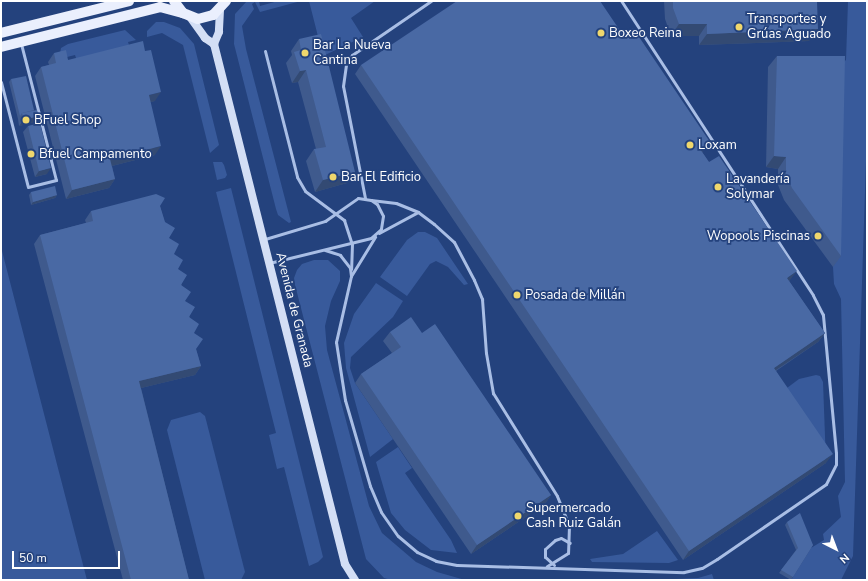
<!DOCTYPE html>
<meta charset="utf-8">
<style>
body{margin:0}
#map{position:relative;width:868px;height:581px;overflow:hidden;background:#24427d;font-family:"Nunito Sans",sans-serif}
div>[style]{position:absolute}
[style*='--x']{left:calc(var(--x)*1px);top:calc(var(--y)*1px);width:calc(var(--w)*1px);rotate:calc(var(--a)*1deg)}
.green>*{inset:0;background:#385a9b}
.lane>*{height:3px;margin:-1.5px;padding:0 1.5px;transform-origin:1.5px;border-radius:1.5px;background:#a9bee5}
.secondary>*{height:8px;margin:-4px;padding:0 4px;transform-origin:4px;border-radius:4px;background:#d3def5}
.primary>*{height:10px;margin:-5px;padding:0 5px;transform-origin:5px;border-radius:5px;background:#eaeffd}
.wall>*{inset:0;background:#3f5a8d}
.shaded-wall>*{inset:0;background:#334a73}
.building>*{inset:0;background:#4969a4}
.dots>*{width:11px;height:11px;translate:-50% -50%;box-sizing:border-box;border:2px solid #24427d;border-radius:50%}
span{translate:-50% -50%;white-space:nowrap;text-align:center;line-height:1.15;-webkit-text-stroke:3.5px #24427d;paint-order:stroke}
.poi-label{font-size:13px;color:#fff}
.left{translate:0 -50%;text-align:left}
.right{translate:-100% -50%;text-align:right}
.street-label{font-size:13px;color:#fff}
.frame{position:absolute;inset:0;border:2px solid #fff;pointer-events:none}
.north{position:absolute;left:816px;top:529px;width:40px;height:40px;-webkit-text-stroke:3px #24427d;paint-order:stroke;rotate:138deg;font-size:11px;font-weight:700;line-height:16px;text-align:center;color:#fff}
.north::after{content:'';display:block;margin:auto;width:14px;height:18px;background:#fff;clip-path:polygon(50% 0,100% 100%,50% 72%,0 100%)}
.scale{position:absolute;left:12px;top:551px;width:108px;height:18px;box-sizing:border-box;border:2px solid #fff;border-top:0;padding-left:5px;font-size:12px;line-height:14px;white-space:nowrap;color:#fff;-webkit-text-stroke:3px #24427d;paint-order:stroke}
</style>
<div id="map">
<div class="green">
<i style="clip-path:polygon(247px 1px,259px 1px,260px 6px,278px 1px,301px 1px,260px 12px,255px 2px,252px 4px,254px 9px,242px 26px,246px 49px,291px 222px,289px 223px,278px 215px,276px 209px,234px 44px,235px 14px)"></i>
<i style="clip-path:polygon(309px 1px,375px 1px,351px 18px,363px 37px,323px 56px)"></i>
<i style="clip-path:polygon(848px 1px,867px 1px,867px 131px,853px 556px,841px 580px,791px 580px,811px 548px,824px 540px,823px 534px,841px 517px,838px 496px,845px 482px,841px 299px,834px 284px,833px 267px,837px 68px,846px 60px)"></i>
<i style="clip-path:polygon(156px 22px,164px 22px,180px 28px,194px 44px,219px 145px,210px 153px,183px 45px,162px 33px,147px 37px,147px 31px)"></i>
<i style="clip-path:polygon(125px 30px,136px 40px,128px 42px,130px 48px,77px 61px,75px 55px,59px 59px,61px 48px,68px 44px)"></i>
<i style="clip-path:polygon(213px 162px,222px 162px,224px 165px,227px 175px,225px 178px,217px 180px)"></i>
<i style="clip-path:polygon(231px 188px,323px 557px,318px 562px,309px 566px,284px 467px,277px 469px,269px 435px,276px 433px,216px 192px)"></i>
<i style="clip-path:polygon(418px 232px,425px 232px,437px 238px,468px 284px,464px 285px,448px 267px,436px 261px,430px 264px,407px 296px,380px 277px,407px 240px)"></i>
<i style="clip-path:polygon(1px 247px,59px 472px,87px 580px,1px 580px)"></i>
<i style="clip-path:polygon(314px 260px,328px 260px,340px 271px,340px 281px,331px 301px,325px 326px,327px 350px,369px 506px,382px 533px,416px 562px,437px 572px,465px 580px,391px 580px,384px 578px,366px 559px,295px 285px,294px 278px,297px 270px,302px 264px)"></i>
<i style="clip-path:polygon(376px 283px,403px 301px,393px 317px,351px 357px,350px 368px,355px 383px,393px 439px,370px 457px,346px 368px,344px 343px,354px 314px)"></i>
<i style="clip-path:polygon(816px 375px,820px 376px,823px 382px,826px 463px,779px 394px,799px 379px)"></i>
<i style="clip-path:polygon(200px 412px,205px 416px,245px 572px,241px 580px,205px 580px,167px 430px,171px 420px)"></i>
<i style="clip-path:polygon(398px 447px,412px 468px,405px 473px,451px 540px,457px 553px,431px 550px,405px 530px,391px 513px,376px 462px)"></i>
<i style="clip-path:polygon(657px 531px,678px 560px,669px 563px,592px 562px,590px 559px,623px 554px)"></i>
<i style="clip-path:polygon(712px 574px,714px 580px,653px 580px,698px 578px)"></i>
</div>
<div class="lane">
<i style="--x:265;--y:51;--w:130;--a:75.7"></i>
<i style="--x:297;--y:177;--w:16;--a:60"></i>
<i style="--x:305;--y:191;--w:49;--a:36.6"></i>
<i style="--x:344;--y:220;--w:25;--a:72"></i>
<i style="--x:352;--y:244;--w:25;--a:92"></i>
<i style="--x:1;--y:82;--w:108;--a:75.6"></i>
<i style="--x:28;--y:187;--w:29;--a:-14"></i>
<i style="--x:56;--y:180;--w:140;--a:-104.4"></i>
<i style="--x:365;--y:198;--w:114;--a:-101.1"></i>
<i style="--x:343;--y:86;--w:22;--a:-82"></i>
<i style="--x:346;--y:64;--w:11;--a:-56"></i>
<i style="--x:352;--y:55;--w:96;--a:-34.4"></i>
<i style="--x:371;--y:200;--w:25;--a:7"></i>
<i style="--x:396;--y:203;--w:24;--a:22"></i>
<i style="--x:418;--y:212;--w:20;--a:37"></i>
<i style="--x:434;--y:224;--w:27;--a:42"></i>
<i style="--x:454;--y:242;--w:43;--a:62.2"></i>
<i style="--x:474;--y:280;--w:21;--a:67"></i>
<i style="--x:482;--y:299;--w:54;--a:85.8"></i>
<i style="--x:486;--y:353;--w:41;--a:80.1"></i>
<i style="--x:493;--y:393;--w:121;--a:58.1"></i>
<i style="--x:557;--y:496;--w:32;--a:68"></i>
<i style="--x:569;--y:526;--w:27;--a:92"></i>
<i style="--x:568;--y:553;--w:25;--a:148"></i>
<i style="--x:379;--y:233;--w:44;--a:-28.3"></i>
<i style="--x:265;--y:239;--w:63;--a:-16.7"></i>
<i style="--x:325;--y:221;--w:40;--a:-34.9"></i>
<i style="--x:358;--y:198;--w:13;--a:9"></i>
<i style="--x:371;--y:200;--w:7;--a:34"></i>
<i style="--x:377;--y:204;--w:13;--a:63"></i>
<i style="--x:383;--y:216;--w:13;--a:99"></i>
<i style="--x:381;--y:229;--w:13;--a:138"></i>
<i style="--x:371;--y:238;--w:105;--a:166.2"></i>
<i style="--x:325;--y:250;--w:16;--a:18"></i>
<i style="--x:340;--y:255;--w:16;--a:52"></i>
<i style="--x:350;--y:268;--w:8;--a:83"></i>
<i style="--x:351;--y:276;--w:68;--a:102.8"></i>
<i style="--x:336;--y:342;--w:59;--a:81.2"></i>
<i style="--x:345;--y:400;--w:90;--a:73.8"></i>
<i style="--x:370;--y:486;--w:28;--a:67"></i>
<i style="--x:381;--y:512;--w:29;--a:55"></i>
<i style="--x:398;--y:536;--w:25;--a:40"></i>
<i style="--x:417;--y:552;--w:21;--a:25"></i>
<i style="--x:436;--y:561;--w:21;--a:11"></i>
<i style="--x:457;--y:565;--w:227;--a:1.8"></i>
<i style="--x:684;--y:572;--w:18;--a:-13"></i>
<i style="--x:702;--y:568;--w:17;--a:-31"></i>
<i style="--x:717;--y:559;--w:132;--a:-34.5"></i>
<i style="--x:826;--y:484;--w:22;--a:-63"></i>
<i style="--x:836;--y:464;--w:11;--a:-90"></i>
<i style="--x:836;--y:453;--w:139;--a:-95.4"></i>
<i style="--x:823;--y:315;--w:22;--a:-117"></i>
<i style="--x:813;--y:295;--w:351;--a:-123.1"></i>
<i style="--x:351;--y:276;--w:46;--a:-58.4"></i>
<i style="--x:554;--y:565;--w:12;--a:-138"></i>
<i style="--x:545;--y:557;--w:8;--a:-90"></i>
<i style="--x:545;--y:549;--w:13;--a:-42"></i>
<i style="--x:555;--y:540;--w:6;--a:-18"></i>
<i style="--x:561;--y:538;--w:10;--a:29"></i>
</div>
<div class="secondary">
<i style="--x:220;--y:10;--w:22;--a:93"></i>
<i style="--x:219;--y:32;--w:13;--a:113"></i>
<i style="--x:214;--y:44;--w:536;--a:75.86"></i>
<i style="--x:345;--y:564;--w:19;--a:58"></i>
<i style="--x:190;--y:17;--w:26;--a:54"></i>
<i style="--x:205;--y:38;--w:11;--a:34"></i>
</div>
<div class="primary">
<i style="--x:174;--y:1;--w:15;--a:53"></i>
<i style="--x:183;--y:13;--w:16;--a:22"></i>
<i style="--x:198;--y:19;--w:16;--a:-15"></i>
<i style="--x:213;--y:15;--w:19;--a:-47"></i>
<i style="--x:1;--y:33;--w:132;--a:-14"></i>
<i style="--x:1;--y:47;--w:164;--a:-14.1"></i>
<i style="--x:160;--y:7;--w:24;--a:15"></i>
</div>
<div class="wall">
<i style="clip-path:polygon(664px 1px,817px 1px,809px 41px,699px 45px,699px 36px,671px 36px,665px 19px)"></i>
<i style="clip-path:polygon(623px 35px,710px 142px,702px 152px,790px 280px,789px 281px,825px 333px,818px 342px,776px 371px,826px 463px,683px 560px,355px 74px,361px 65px)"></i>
<i style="clip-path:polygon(299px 39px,347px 183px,315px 192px,306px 161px,314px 149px,316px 149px,298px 82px,292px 83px,286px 63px,292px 55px,291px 51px)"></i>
<i style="clip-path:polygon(54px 53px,155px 101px,150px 102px,155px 155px,112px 166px,115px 179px,109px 188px,66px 199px,35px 76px,41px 67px,49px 65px,48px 62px)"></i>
<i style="clip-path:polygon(777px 56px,841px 256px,833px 267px,784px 200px,778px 185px,778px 169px,766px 167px,768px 67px)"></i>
<i style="clip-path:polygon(11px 79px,38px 116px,34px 122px,19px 126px,18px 119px,9px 82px)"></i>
<i style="clip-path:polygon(28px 126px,47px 174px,35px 177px,23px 132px)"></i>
<i style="clip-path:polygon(31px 192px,57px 195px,55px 198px,31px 205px,29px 195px)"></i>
<i style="clip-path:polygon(160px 206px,178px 269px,185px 301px,194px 333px,196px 349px,201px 366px,195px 375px,141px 388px,189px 580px,123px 580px,34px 244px,40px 235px,86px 223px,85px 220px,91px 211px)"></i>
<i style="clip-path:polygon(390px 332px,422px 333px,551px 495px,545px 504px,471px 554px,355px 383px,361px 374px,392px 353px,383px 341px)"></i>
<i style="clip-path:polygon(787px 522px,813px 545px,791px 580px,779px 573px,796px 550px,785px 525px)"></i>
</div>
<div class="shaded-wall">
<i style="clip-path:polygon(679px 24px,707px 24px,699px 36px,671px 36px)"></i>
<i style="clip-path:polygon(818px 29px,809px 41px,699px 45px,707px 34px)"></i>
<i style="clip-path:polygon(306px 70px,298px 82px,292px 83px,300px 71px)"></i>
<i style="clip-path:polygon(161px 92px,155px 101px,143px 104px,149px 95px)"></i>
<i style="clip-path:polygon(38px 116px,34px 122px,19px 126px,24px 120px)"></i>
<i style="clip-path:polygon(710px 142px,703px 151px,694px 158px,700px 149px)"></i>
<i style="clip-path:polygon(161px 146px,155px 155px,104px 168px,110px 159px)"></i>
<i style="clip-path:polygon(774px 156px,786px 157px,778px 169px,766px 167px)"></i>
<i style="clip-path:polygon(51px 168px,47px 174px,35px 177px,39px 171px)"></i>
<i style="clip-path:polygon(355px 172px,347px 183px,315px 192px,323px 180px)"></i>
<i style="clip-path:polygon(115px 179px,109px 188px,66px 199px,72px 190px)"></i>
<i style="clip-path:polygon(57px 195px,55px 198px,31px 205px,33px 202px)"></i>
<i style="clip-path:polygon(797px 271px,790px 280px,781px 287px,787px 278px)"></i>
<i style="clip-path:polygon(825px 333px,818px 342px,767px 376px,774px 368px)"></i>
<i style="clip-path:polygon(201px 366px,195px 375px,133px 390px,139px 381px)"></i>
<i style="clip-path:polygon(833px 454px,826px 463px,683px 560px,689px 551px)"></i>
<i style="clip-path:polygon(551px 495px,545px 504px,471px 554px,477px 545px)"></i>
</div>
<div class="building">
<i style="clip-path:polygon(457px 1px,600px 1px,623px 35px,633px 28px,710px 142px,700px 149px,709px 162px,719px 156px,797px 271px,787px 278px,825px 333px,774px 368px,833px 454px,689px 551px,361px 65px)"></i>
<i style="clip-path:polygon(673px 1px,817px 1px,818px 29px,707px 34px,707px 24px,679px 24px,673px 8px)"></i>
<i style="clip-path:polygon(321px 34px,355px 172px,323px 180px,314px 149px,326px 147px,306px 70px,300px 71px,294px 52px,301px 50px,299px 39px)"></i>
<i style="clip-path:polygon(143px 41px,145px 51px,151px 50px,161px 92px,149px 95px,161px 146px,110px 159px,115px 179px,72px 190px,41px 67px,56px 63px,54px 53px,66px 50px,68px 60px)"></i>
<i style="clip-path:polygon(777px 56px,845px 56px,841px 256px,792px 188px,786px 174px,786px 157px,774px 156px)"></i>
<i style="clip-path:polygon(26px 76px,34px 110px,22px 113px,20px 116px,11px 79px)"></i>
<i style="clip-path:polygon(37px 110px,38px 116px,24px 120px,22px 113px)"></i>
<i style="clip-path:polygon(40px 123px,51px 168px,39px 171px,28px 126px)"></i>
<i style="clip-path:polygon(55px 186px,57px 195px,33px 202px,31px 192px)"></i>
<i style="clip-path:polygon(156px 194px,165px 198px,160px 206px,165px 222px,175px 228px,169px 238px,179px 244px,174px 254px,183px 260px,178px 269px,187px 275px,181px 285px,191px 292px,185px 301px,195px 307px,189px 317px,199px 324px,194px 333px,203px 339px,196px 349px,201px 366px,139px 381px,189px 580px,131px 580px,40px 235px,93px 221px,91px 211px)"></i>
<i style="clip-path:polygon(411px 317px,422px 333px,435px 324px,551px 495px,477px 545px,361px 374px,401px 347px,390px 332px)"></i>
<i style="clip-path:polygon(800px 513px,813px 545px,793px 577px,781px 570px,798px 548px,787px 522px)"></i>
</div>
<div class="dots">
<i style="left:739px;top:27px;background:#efd76d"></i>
<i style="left:601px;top:33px;background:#efd76d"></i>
<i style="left:305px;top:53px;background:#efd76d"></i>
<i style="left:26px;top:120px;background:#efd76d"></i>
<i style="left:690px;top:145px;background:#efd76d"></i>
<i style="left:31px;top:154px;background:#efd76d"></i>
<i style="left:333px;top:177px;background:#efd76d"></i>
<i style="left:718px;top:187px;background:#efd76d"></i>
<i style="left:818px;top:236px;background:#efd76d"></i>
<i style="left:517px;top:295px;background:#efd76d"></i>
<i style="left:518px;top:516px;background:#efd76d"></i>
</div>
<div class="poi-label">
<span class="left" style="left:747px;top:27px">Transportes y<br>Grúas Aguado</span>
<span class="left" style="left:609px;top:33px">Boxeo Reina</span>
<span class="left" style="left:313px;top:53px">Bar La Nueva<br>Cantina</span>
<span class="left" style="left:34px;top:120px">BFuel Shop</span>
<span class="left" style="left:698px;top:145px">Loxam</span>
<span class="left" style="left:39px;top:154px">Bfuel Campamento</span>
<span class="left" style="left:341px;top:177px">Bar El Edificio</span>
<span class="left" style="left:726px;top:187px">Lavandería<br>Solymar</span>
<span class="right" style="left:810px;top:236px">Wopools Piscinas</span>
<span class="left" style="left:525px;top:295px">Posada de Millán</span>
<span class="left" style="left:526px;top:516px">Supermercado<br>Cash Ruiz Galán</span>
</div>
<div class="street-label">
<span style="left:294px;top:310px;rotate:76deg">Avenida de Granada</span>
</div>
<div class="frame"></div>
<div class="north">N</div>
<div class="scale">50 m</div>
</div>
